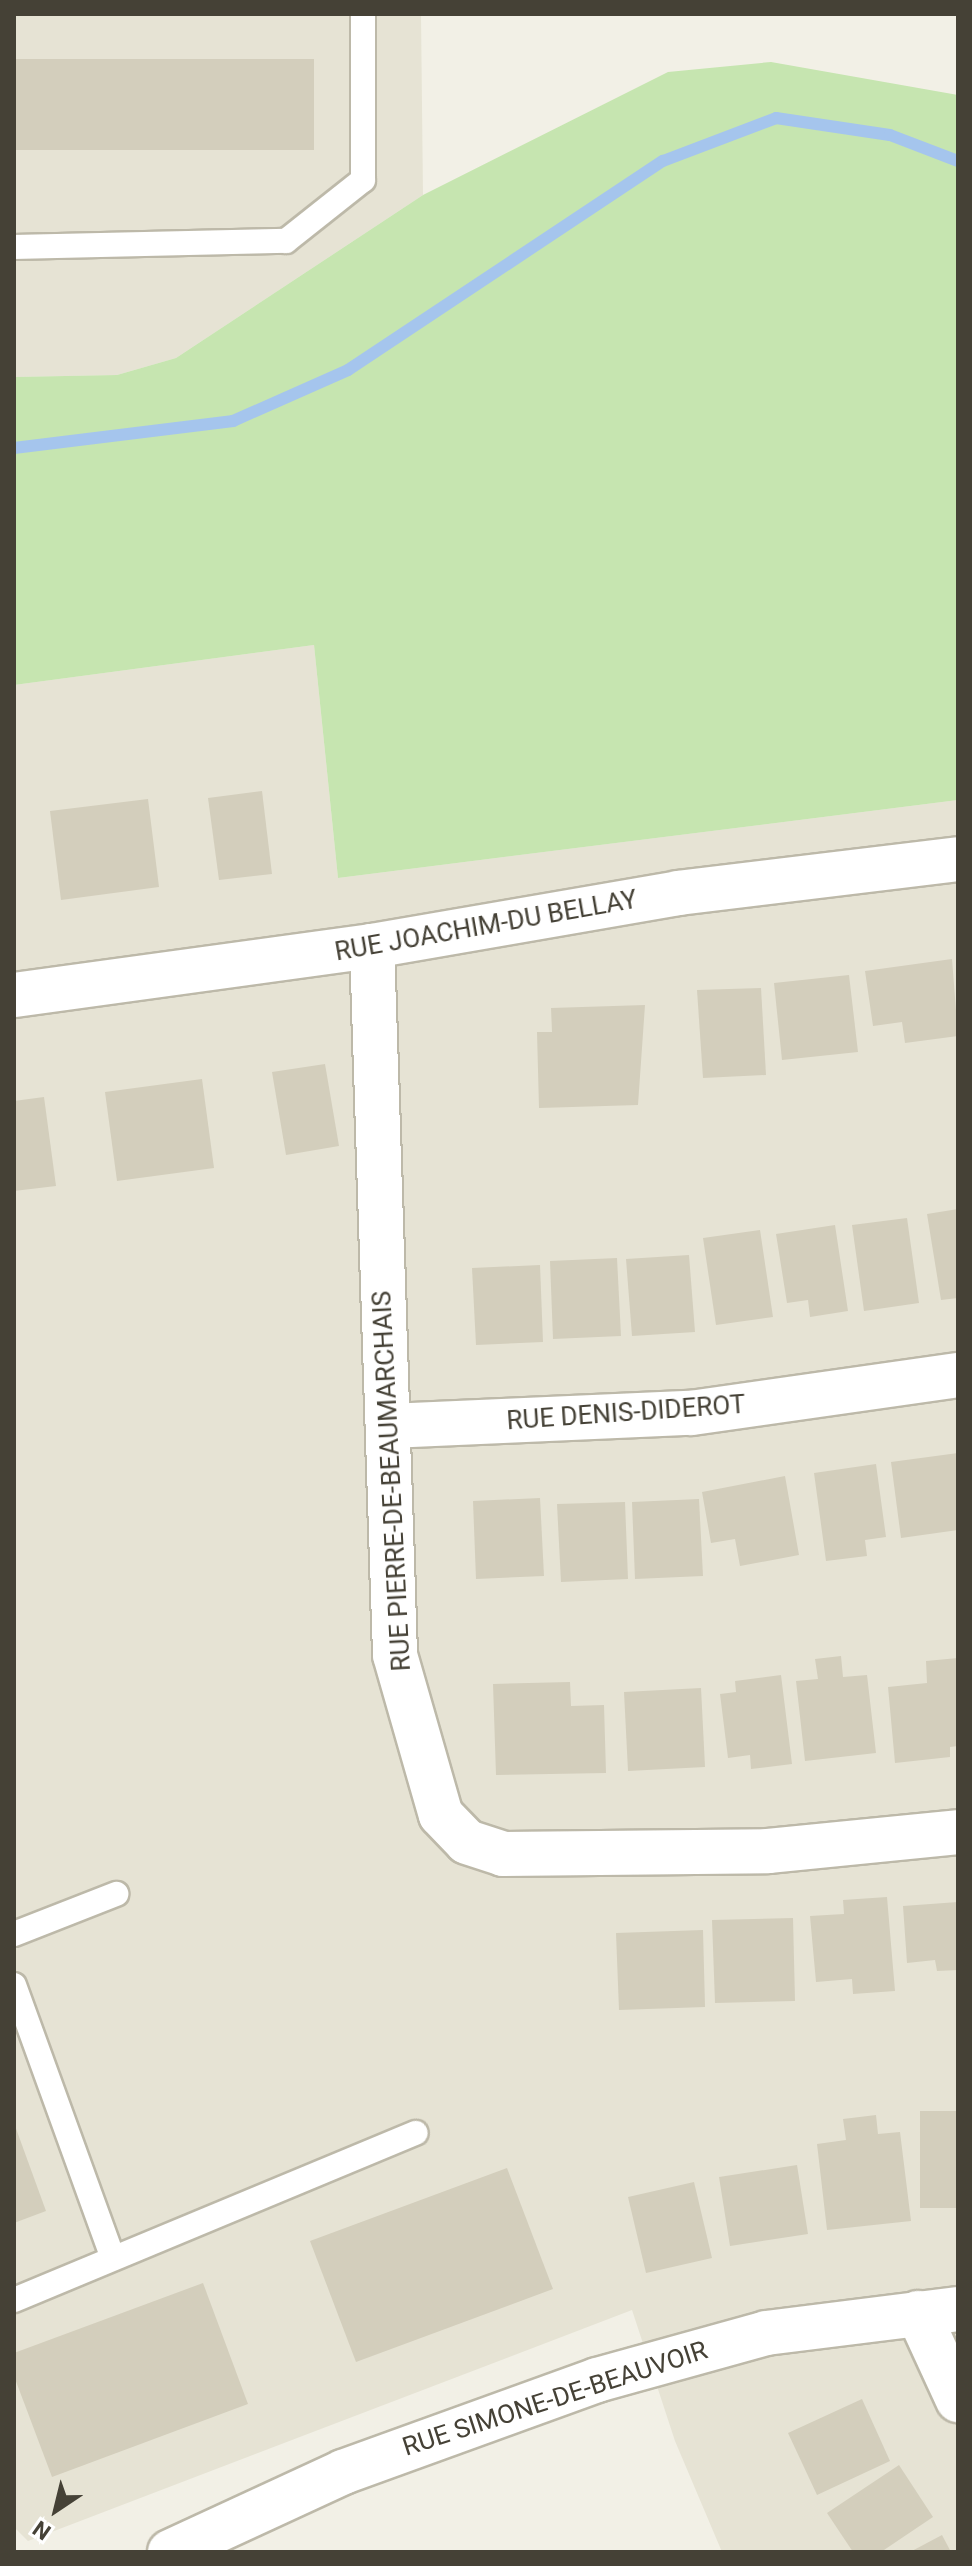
<!DOCTYPE html>
<style>
body{margin:0}
#map{position:relative;width:972px;height:2566px;overflow:hidden;background:#f2f0e6;font-family:Roboto,sans-serif}
div>[style]{position:absolute}
[style*='--x']{left:calc(var(--x)*1px);top:calc(var(--y)*1px);width:calc(var(--w)*1px);rotate:calc(var(--a)*1deg)}
.residential>*{inset:0;background:#e6e3d4}
.green>*{inset:0;background:#c6e5b0}
.stream>*{height:12px;margin:-6px;padding:0 6px;transform-origin:6px;border-radius:6px;background:#a5c5ed}
.building>*{inset:0;background:#d3cebc}
.roads{filter:drop-shadow(2px 0 #bdb9a9) drop-shadow(-2px 0 #bdb9a9) drop-shadow(0 2px #bdb9a9) drop-shadow(0 -2px #bdb9a9)}
.lane>*{height:24px;margin:-12px;padding:0 12px;transform-origin:12px;border-radius:12px;background:#fff}
.street>*{height:44px;margin:-22px;padding:0 22px;transform-origin:22px;border-radius:22px;background:#fff}
span{translate:-50% -50%;white-space:nowrap;text-align:center;line-height:1.15;-webkit-text-stroke:6px #fff;paint-order:stroke}
.street-label{font-size:26px;color:#454136}
.frame{position:absolute;inset:0;border:16px solid #454136;pointer-events:none}
.north{position:absolute;left:16px;top:2470px;width:80px;height:80px;-webkit-text-stroke:6px #fff;paint-order:stroke;rotate:215deg;font-size:22px;font-weight:700;line-height:32px;text-align:center;color:#454136}
.north::after{content:'';display:block;margin:auto;width:28px;height:36px;background:#454136;clip-path:polygon(50% 0,100% 100%,50% 72%,0 100%)}
</style>
<div id="map">
<div class="residential">
<i style="clip-path:polygon(14px 14px,421px 14px,423px 195px,176px 358px,117px 375px,14px 377px)"></i>
<i style="clip-path:polygon(314px 645px,338px 878px,958px 800px,958px 2552px,722px 2552px,675px 2441px,632px 2310px,28px 2541px,14px 2527px,14px 685px)"></i>
</div>
<div class="green">
<i style="clip-path:polygon(771px 62px,958px 95px,958px 800px,338px 878px,314px 645px,14px 685px,14px 377px,117px 375px,176px 358px,423px 195px,668px 72px)"></i>
</div>
<div class="stream">
<i style="--x:14;--y:448;--w:221;--a:-7"></i>
<i style="--x:233;--y:421;--w:126;--a:-23.9"></i>
<i style="--x:348;--y:370;--w:378;--a:-33.6"></i>
<i style="--x:663;--y:161;--w:121;--a:-20.8"></i>
<i style="--x:776;--y:118;--w:115;--a:8.5"></i>
<i style="--x:890;--y:135;--w:73;--a:20.9"></i>
</div>
<div class="building">
<i style="clip-path:polygon(14px 59px,314px 59px,314px 150px,14px 150px)"></i>
<i style="clip-path:polygon(262px 791px,272px 874px,219px 880px,208px 798px)"></i>
<i style="clip-path:polygon(148px 799px,159px 887px,61px 900px,50px 811px)"></i>
<i style="clip-path:polygon(952px 959px,958px 1036px,905px 1043px,902px 1022px,873px 1026px,865px 971px)"></i>
<i style="clip-path:polygon(849px 975px,858px 1052px,782px 1060px,774px 983px)"></i>
<i style="clip-path:polygon(761px 988px,766px 1075px,703px 1078px,697px 990px)"></i>
<i style="clip-path:polygon(645px 1005px,638px 1105px,539px 1108px,537px 1032px,552px 1032px,551px 1008px)"></i>
<i style="clip-path:polygon(325px 1064px,339px 1146px,286px 1155px,272px 1072px)"></i>
<i style="clip-path:polygon(202px 1079px,214px 1168px,117px 1181px,105px 1092px)"></i>
<i style="clip-path:polygon(44px 1097px,56px 1186px,14px 1191px,14px 1101px)"></i>
<i style="clip-path:polygon(958px 1209px,958px 1298px,941px 1300px,927px 1214px)"></i>
<i style="clip-path:polygon(907px 1218px,919px 1303px,864px 1311px,852px 1225px)"></i>
<i style="clip-path:polygon(835px 1225px,848px 1311px,810px 1317px,808px 1300px,787px 1303px,776px 1234px)"></i>
<i style="clip-path:polygon(760px 1230px,773px 1317px,716px 1325px,703px 1238px)"></i>
<i style="clip-path:polygon(689px 1255px,695px 1332px,632px 1336px,626px 1259px)"></i>
<i style="clip-path:polygon(617px 1258px,621px 1336px,553px 1339px,550px 1261px)"></i>
<i style="clip-path:polygon(540px 1265px,543px 1342px,476px 1345px,472px 1268px)"></i>
<i style="clip-path:polygon(958px 1453px,958px 1530px,901px 1538px,891px 1462px)"></i>
<i style="clip-path:polygon(876px 1464px,886px 1537px,865px 1540px,867px 1556px,826px 1561px,814px 1473px)"></i>
<i style="clip-path:polygon(785px 1476px,799px 1555px,740px 1566px,735px 1539px,711px 1543px,702px 1492px)"></i>
<i style="clip-path:polygon(540px 1498px,544px 1576px,476px 1579px,473px 1501px)"></i>
<i style="clip-path:polygon(699px 1499px,703px 1576px,635px 1579px,632px 1502px)"></i>
<i style="clip-path:polygon(625px 1502px,628px 1579px,561px 1582px,557px 1504px)"></i>
<i style="clip-path:polygon(841px 1656px,843px 1677px,867px 1675px,876px 1753px,805px 1761px,796px 1681px,818px 1679px,815px 1659px)"></i>
<i style="clip-path:polygon(958px 1658px,958px 1746px,950px 1747px,950px 1757px,895px 1763px,888px 1687px,927px 1683px,926px 1661px)"></i>
<i style="clip-path:polygon(781px 1675px,792px 1764px,751px 1769px,750px 1755px,728px 1758px,720px 1694px,736px 1692px,735px 1681px)"></i>
<i style="clip-path:polygon(570px 1682px,571px 1706px,604px 1705px,606px 1773px,496px 1775px,493px 1684px)"></i>
<i style="clip-path:polygon(701px 1688px,705px 1767px,628px 1771px,624px 1692px)"></i>
<i style="clip-path:polygon(887px 1897px,895px 1991px,853px 1994px,852px 1979px,816px 1982px,810px 1916px,844px 1914px,843px 1900px)"></i>
<i style="clip-path:polygon(958px 1902px,958px 1970px,937px 1971px,935px 1960px,907px 1963px,903px 1906px)"></i>
<i style="clip-path:polygon(793px 1918px,795px 2001px,715px 2003px,712px 1920px)"></i>
<i style="clip-path:polygon(703px 1930px,705px 2007px,619px 2010px,616px 1933px)"></i>
<i style="clip-path:polygon(920px 2111px,958px 2111px,958px 2208px,920px 2208px)"></i>
<i style="clip-path:polygon(876px 2115px,878px 2134px,900px 2132px,911px 2221px,827px 2230px,817px 2144px,846px 2140px,843px 2119px)"></i>
<i style="clip-path:polygon(14px 2123px,46px 2211px,14px 2223px)"></i>
<i style="clip-path:polygon(797px 2165px,808px 2234px,730px 2246px,719px 2177px)"></i>
<i style="clip-path:polygon(507px 2168px,553px 2289px,356px 2362px,310px 2241px)"></i>
<i style="clip-path:polygon(694px 2182px,712px 2258px,646px 2273px,628px 2197px)"></i>
<i style="clip-path:polygon(203px 2283px,248px 2404px,52px 2477px,14px 2376px,14px 2353px)"></i>
<i style="clip-path:polygon(862px 2399px,890px 2461px,817px 2495px,788px 2433px)"></i>
<i style="clip-path:polygon(899px 2465px,933px 2517px,881px 2552px,853px 2552px,827px 2513px)"></i>
<i style="clip-path:polygon(942px 2535px,951px 2552px,910px 2552px)"></i>
</div>
<div class="roads">
<div class="lane">
<i style="--x:14;--y:247;--w:272;--a:-1.3"></i>
<i style="--x:286;--y:241;--w:98;--a:-38.4"></i>
<i style="--x:363;--y:180;--w:166;--a:-90"></i>
<i style="--x:14;--y:1934;--w:110;--a:-21.4"></i>
<i style="--x:14;--y:1985;--w:287;--a:70.1"></i>
<i style="--x:14;--y:2300;--w:435;--a:-22.6"></i>
</div>
<div class="street">
<i style="--x:372;--y:946;--w:709;--a:88.14"></i>
<i style="--x:395;--y:1655;--w:166;--a:74"></i>
<i style="--x:441;--y:1815;--w:37;--a:46"></i>
<i style="--x:467;--y:1842;--w:38;--a:18"></i>
<i style="--x:503;--y:1854;--w:265;--a:-0.6"></i>
<i style="--x:768;--y:1851;--w:191;--a:-5.7"></i>
<i style="--x:14;--y:995;--w:361;--a:-7.8"></i>
<i style="--x:372;--y:946;--w:311;--a:-9.8"></i>
<i style="--x:678;--y:893;--w:282;--a:-6.9"></i>
<i style="--x:388;--y:1426;--w:303;--a:-2.5"></i>
<i style="--x:691;--y:1413;--w:270;--a:-8.1"></i>
<i style="--x:918;--y:2313;--w:96;--a:65.3"></i>
<i style="--x:170;--y:2552;--w:191;--a:-24.8"></i>
<i style="--x:343;--y:2472;--w:270;--a:-19.9"></i>
<i style="--x:597;--y:2380;--w:175;--a:-15.5"></i>
<i style="--x:766;--y:2333;--w:193;--a:-7.1"></i>
</div>
</div>
<div class="street-label">
<span style="left:486px;top:926px;rotate:-10deg">RUE JOACHIM-DU BELLAY</span>
<span style="left:626px;top:1413px;rotate:-4deg">RUE DENIS-DIDEROT</span>
<span style="left:392px;top:1481px;rotate:-93deg">RUE PIERRE-DE-BEAUMARCHAIS</span>
<span style="left:555px;top:2399px;rotate:-18deg">RUE SIMONE-DE-BEAUVOIR</span>
</div>
<div class="frame"></div>
<div class="north">N</div>
</div>
